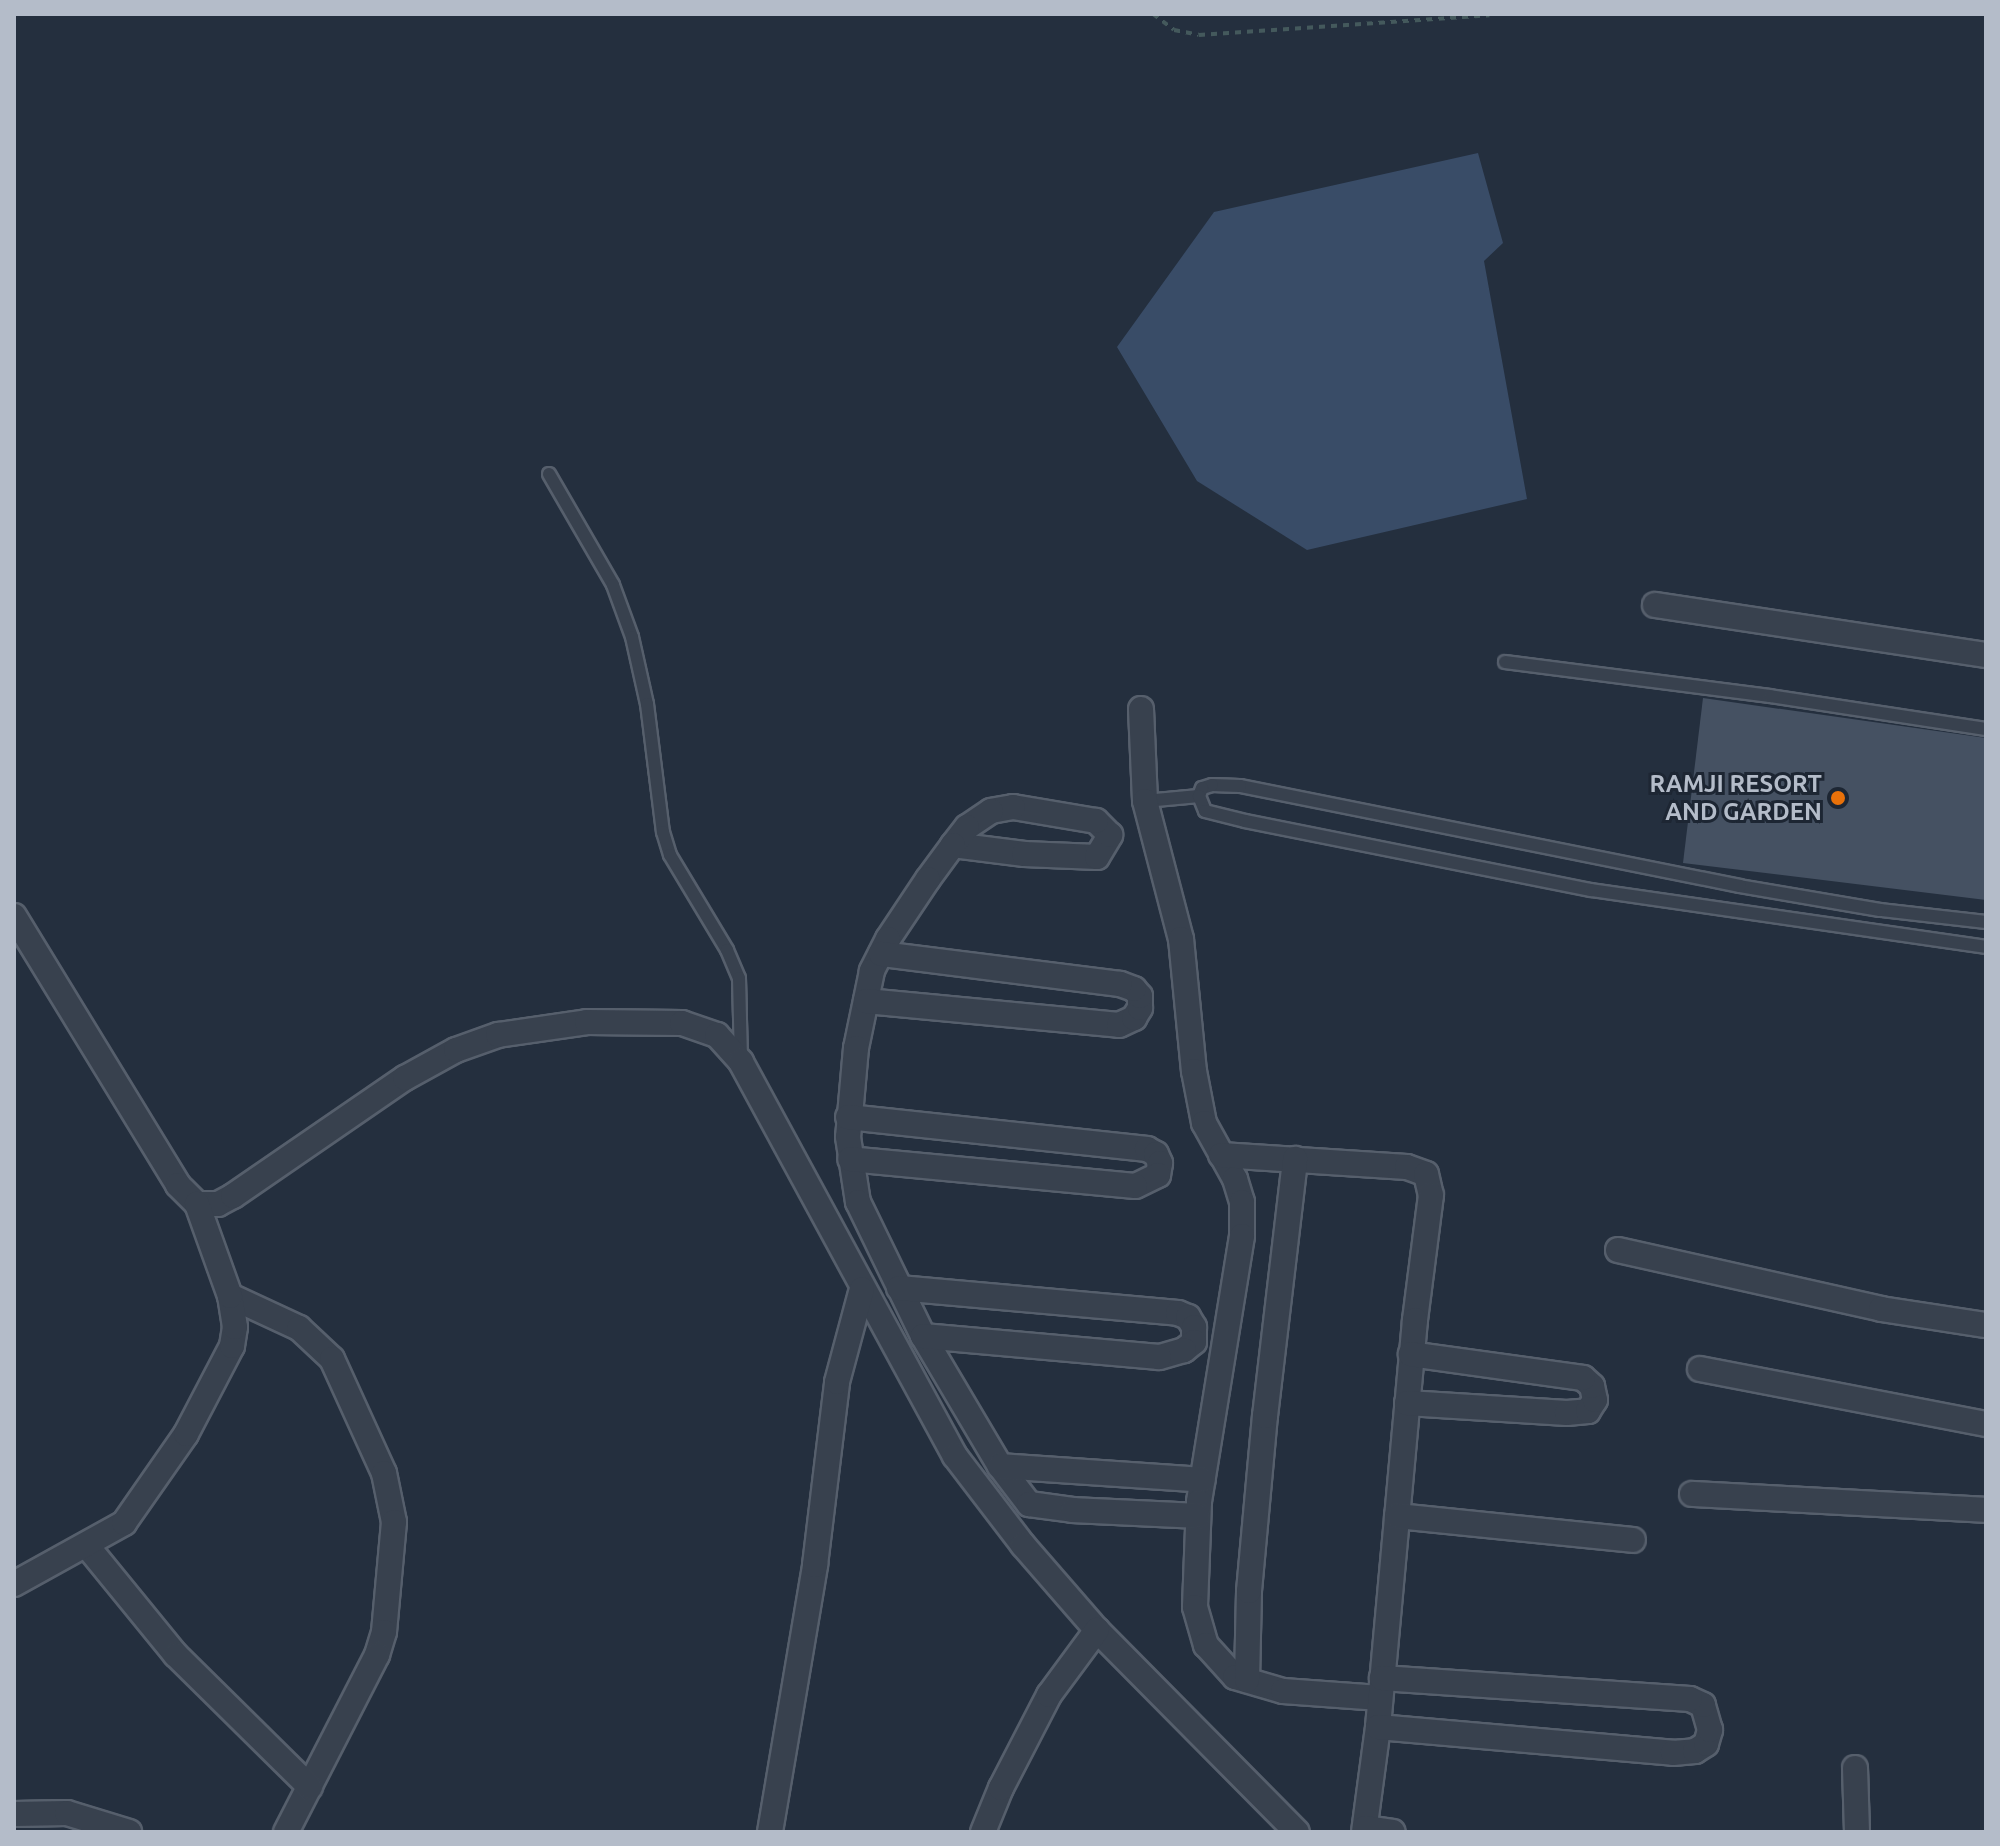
<!DOCTYPE html>
<style>
body{margin:0}
#map{position:relative;width:2000px;height:1846px;overflow:hidden;background:#242f3e;font-family:Ubuntu,sans-serif}
div>[style]{position:absolute}
[style*='--x']{left:calc(var(--x)*1px);top:calc(var(--y)*1px);width:calc(var(--w)*1px);rotate:calc(var(--a)*1deg)}
.water>*{inset:0;background:#394c67}
.building>*{inset:0;background:#455162}
.path>*{height:4px;margin-top:-2px;transform-origin:0;background:repeating-linear-gradient(90deg,#44595c 0 6px,transparent 0 12px)}
.roads{filter:drop-shadow(2px 0 #565f6c) drop-shadow(-2px 0 #565f6c) drop-shadow(0 2px #565f6c) drop-shadow(0 -2px #565f6c)}
.lane>*{height:12px;margin:-6px;padding:0 6px;transform-origin:6px;border-radius:6px;background:#38414e}
.street>*{height:24px;margin:-12px;padding:0 12px;transform-origin:12px;border-radius:12px;background:#38414e}
.dots>*{width:22px;height:22px;translate:-50% -50%;box-sizing:border-box;border:4px solid #1d2633;border-radius:50%}
span{translate:-50% -50%;white-space:nowrap;text-align:center;line-height:1.15;-webkit-text-stroke:6px #1d2633;paint-order:stroke}
.poi-label{font-size:24px;color:#b4bcc9;font-weight:700}
.right{translate:-100% -50%;text-align:right}
.frame{position:absolute;inset:0;border:16px solid #b4bcc9;pointer-events:none}
</style>
<div id="map">
<div class="water">
<i style="clip-path:polygon(1478px 153px,1503px 243px,1484px 261px,1527px 499px,1307px 550px,1197px 481px,1117px 347px,1214px 212px)"></i>
</div>
<div class="building">
<i style="clip-path:polygon(1703px 698px,1986px 738px,1986px 900px,1683px 863px)"></i>
</div>
<div class="path">
<i style="--x:1153;--y:14;--w:26;--a:37"></i>
<i style="--x:1174;--y:30;--w:25;--a:11"></i>
<i style="--x:1199;--y:35;--w:291;--a:-3.9"></i>
</div>
<div class="roads">
<div class="lane">
<i style="--x:549;--y:474;--w:128;--a:60"></i>
<i style="--x:613;--y:585;--w:55;--a:69.9"></i>
<i style="--x:632;--y:637;--w:69;--a:77.4"></i>
<i style="--x:647;--y:704;--w:129;--a:82.9"></i>
<i style="--x:663;--y:832;--w:24;--a:73"></i>
<i style="--x:670;--y:855;--w:111;--a:59"></i>
<i style="--x:727;--y:950;--w:30;--a:67"></i>
<i style="--x:739;--y:978;--w:81;--a:88.6"></i>
<i style="--x:1505;--y:662;--w:267;--a:7.3"></i>
<i style="--x:1770;--y:696;--w:219;--a:8.7"></i>
<i style="--x:1145;--y:801;--w:54;--a:-5.3"></i>
<i style="--x:1986;--y:922;--w:107;--a:-173.5"></i>
<i style="--x:1880;--y:910;--w:142;--a:-170.3"></i>
<i style="--x:1740;--y:886;--w:510;--a:-168.69"></i>
<i style="--x:1240;--y:786;--w:28;--a:-178"></i>
<i style="--x:1212;--y:785;--w:10;--a:163"></i>
<i style="--x:1202;--y:788;--w:9;--a:111"></i>
<i style="--x:1199;--y:796;--w:16;--a:68"></i>
<i style="--x:1205;--y:811;--w:41;--a:14"></i>
<i style="--x:1245;--y:821;--w:353;--a:11.3"></i>
<i style="--x:1591;--y:890;--w:399;--a:8.2"></i>
</div>
<div class="street">
<i style="--x:1655;--y:605;--w:335;--a:8.6"></i>
<i style="--x:1141;--y:709;--w:92;--a:87.5"></i>
<i style="--x:1145;--y:801;--w:143;--a:75.4"></i>
<i style="--x:1181;--y:939;--w:133;--a:84.4"></i>
<i style="--x:1194;--y:1071;--w:53;--a:79.1"></i>
<i style="--x:1204;--y:1123;--w:64;--a:61"></i>
<i style="--x:1235;--y:1179;--w:24;--a:73"></i>
<i style="--x:1242;--y:1202;--w:34;--a:90"></i>
<i style="--x:1242;--y:1236;--w:269;--a:99.2"></i>
<i style="--x:1199;--y:1502;--w:105;--a:92.2"></i>
<i style="--x:1195;--y:1607;--w:40;--a:74"></i>
<i style="--x:1206;--y:1645;--w:43;--a:47.8"></i>
<i style="--x:1235;--y:1677;--w:50;--a:16.3"></i>
<i style="--x:1283;--y:1691;--w:97;--a:4.1"></i>
<i style="--x:953;--y:845;--w:72;--a:7.2"></i>
<i style="--x:1024;--y:854;--w:73;--a:2.4"></i>
<i style="--x:1097;--y:857;--w:26;--a:-59"></i>
<i style="--x:1110;--y:835;--w:20;--a:-135"></i>
<i style="--x:1096;--y:821;--w:84;--a:-170.4"></i>
<i style="--x:1013;--y:807;--w:22;--a:170"></i>
<i style="--x:991;--y:811;--w:29;--a:146"></i>
<i style="--x:967;--y:827;--w:23;--a:128"></i>
<i style="--x:953;--y:845;--w:42;--a:126.3"></i>
<i style="--x:928;--y:879;--w:72;--a:123.7"></i>
<i style="--x:888;--y:939;--w:36;--a:117"></i>
<i style="--x:872;--y:971;--w:79;--a:101.7"></i>
<i style="--x:856;--y:1048;--w:89;--a:95.1"></i>
<i style="--x:848;--y:1137;--w:66;--a:81.3"></i>
<i style="--x:858;--y:1202;--w:149;--a:64.1"></i>
<i style="--x:923;--y:1336;--w:151;--a:59.4"></i>
<i style="--x:1000;--y:1466;--w:48;--a:52.7"></i>
<i style="--x:1029;--y:1504;--w:44;--a:7.8"></i>
<i style="--x:1073;--y:1510;--w:125;--a:2.7"></i>
<i style="--x:14;--y:916;--w:315;--a:58.6"></i>
<i style="--x:178;--y:1185;--w:27;--a:45"></i>
<i style="--x:197;--y:1204;--w:21;--a:0"></i>
<i style="--x:218;--y:1204;--w:17;--a:-28"></i>
<i style="--x:233;--y:1196;--w:209;--a:-34.5"></i>
<i style="--x:405;--y:1078;--w:58;--a:-28.8"></i>
<i style="--x:456;--y:1050;--w:45;--a:-19.7"></i>
<i style="--x:498;--y:1035;--w:90;--a:-8.3"></i>
<i style="--x:587;--y:1022;--w:95;--a:0.6"></i>
<i style="--x:682;--y:1023;--w:37;--a:19"></i>
<i style="--x:717;--y:1035;--w:36;--a:48"></i>
<i style="--x:741;--y:1062;--w:448;--a:61.5"></i>
<i style="--x:955;--y:1456;--w:112;--a:52.6"></i>
<i style="--x:1023;--y:1545;--w:113;--a:49"></i>
<i style="--x:1097;--y:1630;--w:284;--a:45.3"></i>
<i style="--x:866;--y:1001;--w:254;--a:5.4"></i>
<i style="--x:1119;--y:1025;--w:17;--a:-25"></i>
<i style="--x:1134;--y:1018;--w:12;--a:-59"></i>
<i style="--x:1140;--y:1008;--w:12;--a:-90"></i>
<i style="--x:1140;--y:996;--w:9;--a:-131"></i>
<i style="--x:1134;--y:989;--w:15;--a:-160"></i>
<i style="--x:1120;--y:984;--w:241;--a:-172.8"></i>
<i style="--x:848;--y:1117;--w:301;--a:6.1"></i>
<i style="--x:1147;--y:1149;--w:10;--a:29"></i>
<i style="--x:1156;--y:1154;--w:10;--a:66"></i>
<i style="--x:1160;--y:1163;--w:12;--a:99"></i>
<i style="--x:1158;--y:1175;--w:25;--a:154"></i>
<i style="--x:1135;--y:1186;--w:286;--a:-174.6"></i>
<i style="--x:1221;--y:1155;--w:186;--a:3.7"></i>
<i style="--x:1407;--y:1167;--w:20;--a:20"></i>
<i style="--x:1426;--y:1174;--w:22;--a:77"></i>
<i style="--x:1431;--y:1195;--w:126;--a:97.3"></i>
<i style="--x:1415;--y:1320;--w:409;--a:95.2"></i>
<i style="--x:1378;--y:1727;--w:106;--a:97.6"></i>
<i style="--x:1618;--y:1250;--w:270;--a:12.6"></i>
<i style="--x:1881;--y:1309;--w:106;--a:8.7"></i>
<i style="--x:899;--y:1288;--w:280;--a:5.1"></i>
<i style="--x:1178;--y:1313;--w:11;--a:22"></i>
<i style="--x:1188;--y:1317;--w:12;--a:59"></i>
<i style="--x:1194;--y:1327;--w:15;--a:90"></i>
<i style="--x:1194;--y:1342;--w:13;--a:141"></i>
<i style="--x:1184;--y:1350;--w:26;--a:164"></i>
<i style="--x:1159;--y:1357;--w:237;--a:-174.9"></i>
<i style="--x:230;--y:1296;--w:76;--a:24.9"></i>
<i style="--x:299;--y:1328;--w:45;--a:43.2"></i>
<i style="--x:332;--y:1359;--w:125;--a:65.5"></i>
<i style="--x:384;--y:1473;--w:50;--a:78.5"></i>
<i style="--x:394;--y:1522;--w:110;--a:95.2"></i>
<i style="--x:384;--y:1632;--w:24;--a:107"></i>
<i style="--x:377;--y:1655;--w:199;--a:117.2"></i>
<i style="--x:1700;--y:1369;--w:291;--a:10.9"></i>
<i style="--x:1407;--y:1403;--w:160;--a:3.6"></i>
<i style="--x:1567;--y:1413;--w:21;--a:-5"></i>
<i style="--x:1588;--y:1411;--w:13;--a:-58"></i>
<i style="--x:1595;--y:1400;--w:14;--a:-102"></i>
<i style="--x:1592;--y:1386;--w:12;--a:-138"></i>
<i style="--x:1583;--y:1378;--w:174;--a:-172.1"></i>
<i style="--x:1000;--y:1466;--w:203;--a:3.9"></i>
<i style="--x:1692;--y:1494;--w:294;--a:3.1"></i>
<i style="--x:1397;--y:1516;--w:237;--a:5.8"></i>
<i style="--x:87;--y:1546;--w:141;--a:50.8"></i>
<i style="--x:176;--y:1655;--w:188;--a:44.6"></i>
<i style="--x:14;--y:1584;--w:126;--a:-29"></i>
<i style="--x:124;--y:1523;--w:108;--a:-55.1"></i>
<i style="--x:186;--y:1434;--w:99;--a:-62.4"></i>
<i style="--x:232;--y:1346;--w:19;--a:-81"></i>
<i style="--x:235;--y:1327;--w:31;--a:-99"></i>
<i style="--x:230;--y:1296;--w:98;--a:-109.7"></i>
<i style="--x:1247;--y:1680;--w:89;--a:-88.7"></i>
<i style="--x:1249;--y:1591;--w:176;--a:-84.8"></i>
<i style="--x:1265;--y:1416;--w:259;--a:-83.3"></i>
<i style="--x:1378;--y:1727;--w:296;--a:5"></i>
<i style="--x:1673;--y:1753;--w:22;--a:-5"></i>
<i style="--x:1695;--y:1751;--w:13;--a:-32"></i>
<i style="--x:1706;--y:1744;--w:15;--a:-74"></i>
<i style="--x:1710;--y:1730;--w:26;--a:-106"></i>
<i style="--x:1703;--y:1705;--w:14;--a:-155"></i>
<i style="--x:1690;--y:1699;--w:309;--a:-176.1"></i>
<i style="--x:1855;--y:1768;--w:64;--a:88.2"></i>
<i style="--x:14;--y:1814;--w:53;--a:-1.1"></i>
<i style="--x:67;--y:1813;--w:65;--a:17"></i>
<i style="--x:1365;--y:1828;--w:28;--a:8"></i>
<i style="--x:770;--y:1832;--w:271;--a:-80.4"></i>
<i style="--x:815;--y:1565;--w:184;--a:-83.1"></i>
<i style="--x:837;--y:1382;--w:96;--a:-75"></i>
<i style="--x:983;--y:1832;--w:48;--a:-67.8"></i>
<i style="--x:1001;--y:1788;--w:105;--a:-62.7"></i>
<i style="--x:1049;--y:1695;--w:81;--a:-53.6"></i>
</div>
</div>
<div class="dots">
<i style="left:1838px;top:798px;background:#e8710a"></i>
</div>
<div class="poi-label">
<span class="right" style="left:1822px;top:798px">RAMJI RESORT<br>AND GARDEN</span>
</div>
<div class="frame"></div>
</div>
